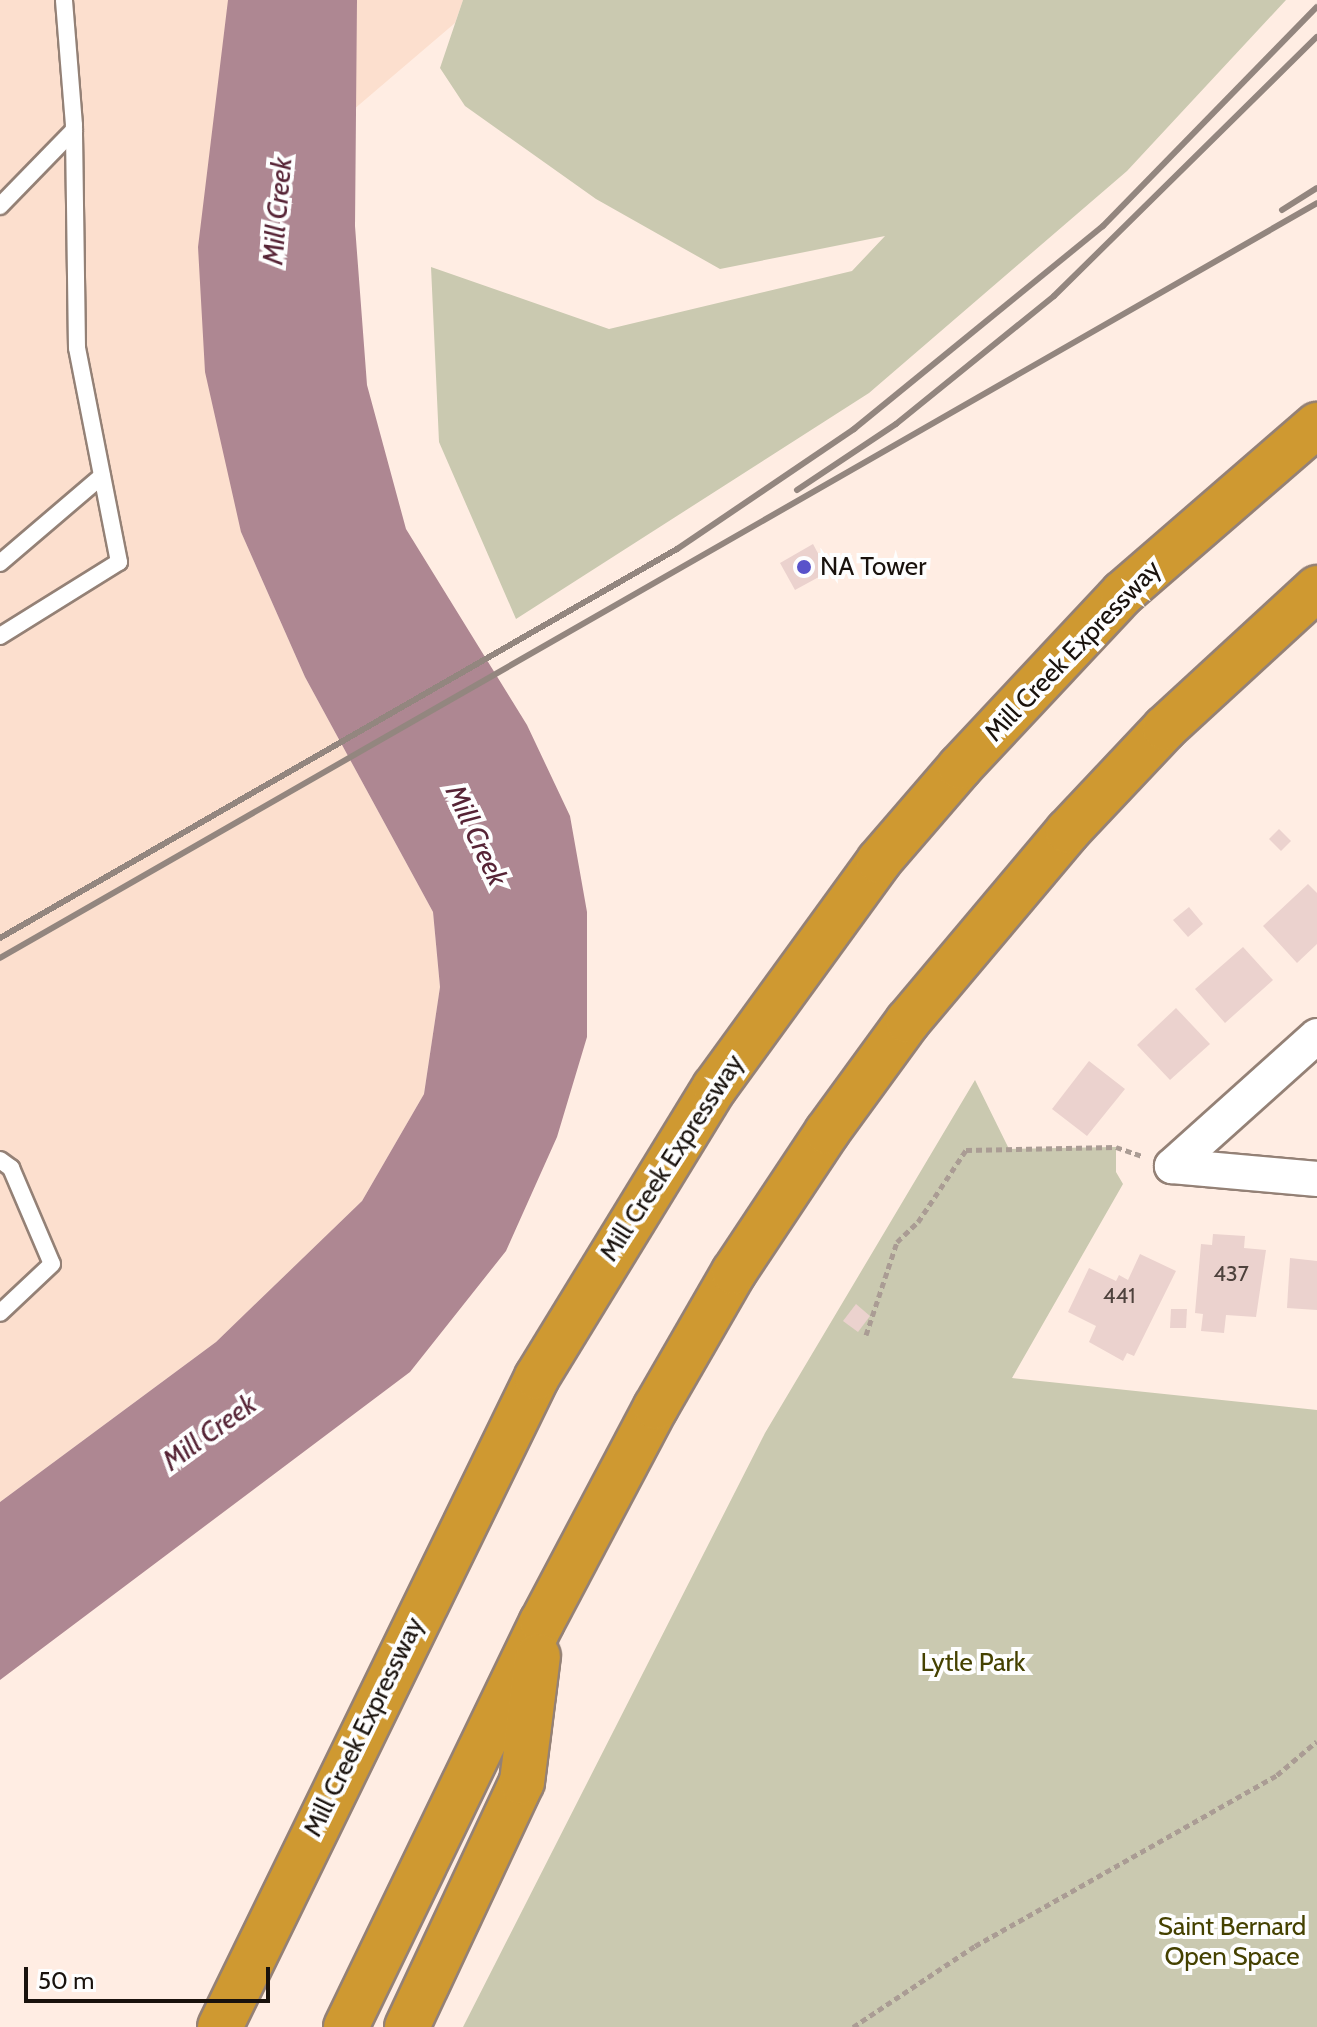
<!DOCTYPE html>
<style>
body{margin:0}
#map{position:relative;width:1317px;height:2027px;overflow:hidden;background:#ffede3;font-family:Cabin,sans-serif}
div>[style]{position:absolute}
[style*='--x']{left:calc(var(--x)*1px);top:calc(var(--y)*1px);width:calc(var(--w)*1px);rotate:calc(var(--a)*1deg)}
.built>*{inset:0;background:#fcdfce}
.green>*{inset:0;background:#cac9b0}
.water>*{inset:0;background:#ae8792}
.building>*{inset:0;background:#ebd2ce}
.path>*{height:5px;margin-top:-2.5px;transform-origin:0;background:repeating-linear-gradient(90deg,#aa9c94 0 6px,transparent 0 10px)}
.roads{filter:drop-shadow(2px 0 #948176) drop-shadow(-2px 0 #948176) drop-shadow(0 2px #948176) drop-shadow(0 -2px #948176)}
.lane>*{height:16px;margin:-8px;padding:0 8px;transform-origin:8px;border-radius:8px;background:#fff}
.street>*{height:34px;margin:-17px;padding:0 17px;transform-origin:17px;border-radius:17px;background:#fff}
.highway>*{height:44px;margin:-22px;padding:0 22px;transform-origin:22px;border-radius:22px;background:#cf9931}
.rail>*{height:6px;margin:-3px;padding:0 3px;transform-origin:3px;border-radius:3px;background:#93867f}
.dots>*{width:22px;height:22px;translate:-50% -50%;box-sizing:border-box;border:4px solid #fefefe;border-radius:50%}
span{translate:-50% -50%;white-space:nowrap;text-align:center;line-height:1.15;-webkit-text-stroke:8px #fefefe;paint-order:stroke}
.number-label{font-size:22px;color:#4e423d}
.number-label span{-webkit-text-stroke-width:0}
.poi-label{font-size:26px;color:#19120d}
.left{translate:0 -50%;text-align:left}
.street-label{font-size:26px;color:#19120d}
.park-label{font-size:26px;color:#454100}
.water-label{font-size:28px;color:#562335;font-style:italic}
.scale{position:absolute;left:24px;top:1967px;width:246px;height:36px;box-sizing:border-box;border:4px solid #19120d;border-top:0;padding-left:10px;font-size:24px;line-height:28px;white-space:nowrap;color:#19120d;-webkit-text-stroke:6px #fefefe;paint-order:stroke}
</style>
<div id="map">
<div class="built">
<i style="clip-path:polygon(0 0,463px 0,455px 23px,278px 174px,241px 532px,305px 677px,433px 912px,440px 987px,424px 1094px,362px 1201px,216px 1342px,0 1502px)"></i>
</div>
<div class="green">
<i style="clip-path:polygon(463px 0,1286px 0,1127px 171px,869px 393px,516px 619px,439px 442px,431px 267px,609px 329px,852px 271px,885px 236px,720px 269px,596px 199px,465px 106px,440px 68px)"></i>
<i style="clip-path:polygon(975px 1080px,1009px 1149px,1116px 1147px,1116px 1172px,1123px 1184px,1012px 1378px,1317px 1410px,1317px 2027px,463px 2027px,765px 1433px)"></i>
</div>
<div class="water">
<i style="clip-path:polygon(228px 0,357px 0,355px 226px,367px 385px,406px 529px,527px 725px,570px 816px,587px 912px,587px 1037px,557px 1137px,506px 1251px,410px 1372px,0 1680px,0 1502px,216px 1342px,362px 1201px,424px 1094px,440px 987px,433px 912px,305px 677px,241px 532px,205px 372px,198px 247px)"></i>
</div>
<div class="building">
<i style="clip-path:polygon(813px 544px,828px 572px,795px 590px,780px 563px)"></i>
<i style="clip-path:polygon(1279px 829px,1291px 841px,1281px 851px,1269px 839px)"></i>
<i style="clip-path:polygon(1308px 884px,1317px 893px,1317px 944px,1297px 963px,1263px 926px)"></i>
<i style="clip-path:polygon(1189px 907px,1203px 924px,1188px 937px,1173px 920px)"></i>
<i style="clip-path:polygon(1243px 947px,1273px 980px,1225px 1023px,1195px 989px)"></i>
<i style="clip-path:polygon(1176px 1008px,1210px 1044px,1170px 1080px,1137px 1045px)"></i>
<i style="clip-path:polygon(1089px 1061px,1125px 1089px,1087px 1136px,1052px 1109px)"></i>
<i style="clip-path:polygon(1213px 1234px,1245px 1236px,1244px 1248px,1266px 1250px,1256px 1317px,1226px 1315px,1224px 1333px,1201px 1331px,1203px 1314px,1195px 1313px,1201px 1244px,1212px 1245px)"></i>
<i style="clip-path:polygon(1140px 1254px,1176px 1271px,1134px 1356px,1127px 1353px,1123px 1361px,1089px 1342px,1096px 1326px,1068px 1312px,1089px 1268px,1116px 1281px,1119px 1275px,1128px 1280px)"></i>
<i style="clip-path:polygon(1290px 1258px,1317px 1261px,1317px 1310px,1287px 1308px)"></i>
<i style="clip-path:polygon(856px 1304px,870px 1316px,858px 1332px,843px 1321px)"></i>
<i style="clip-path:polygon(1171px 1309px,1187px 1309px,1186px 1328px,1170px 1328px)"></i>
</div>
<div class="path">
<i style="--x:866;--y:1335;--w:98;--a:-71.6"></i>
<i style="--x:897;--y:1242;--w:29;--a:-44"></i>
<i style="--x:918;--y:1222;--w:87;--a:-56.3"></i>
<i style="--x:966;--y:1150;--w:150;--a:-1.1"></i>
<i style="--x:1116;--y:1147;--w:28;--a:19"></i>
<i style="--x:853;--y:2027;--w:146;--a:-33.6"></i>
<i style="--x:975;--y:1946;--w:347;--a:-29.5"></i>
<i style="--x:1277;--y:1775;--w:52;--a:-40.4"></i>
</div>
<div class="roads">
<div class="lane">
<i style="--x:0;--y:206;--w:106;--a:-45.8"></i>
<i style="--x:0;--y:563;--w:134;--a:-40.5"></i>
<i style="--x:0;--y:636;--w:140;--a:-31.9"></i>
<i style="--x:119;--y:562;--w:218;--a:-101.1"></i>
<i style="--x:77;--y:348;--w:223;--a:-90.8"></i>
<i style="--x:74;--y:125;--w:125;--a:-94.6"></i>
<i style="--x:0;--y:1160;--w:14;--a:36"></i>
<i style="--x:11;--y:1168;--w:104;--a:66.9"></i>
<i style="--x:52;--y:1264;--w:71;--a:136.7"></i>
</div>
<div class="street">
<i style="--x:1317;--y:1036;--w:195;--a:138.1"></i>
<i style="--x:1172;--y:1166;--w:146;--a:5.1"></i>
</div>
<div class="highway">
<i style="--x:220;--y:2027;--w:723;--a:-64"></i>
<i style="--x:537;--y:1377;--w:340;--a:-58.5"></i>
<i style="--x:715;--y:1087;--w:279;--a:-54"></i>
<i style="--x:879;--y:861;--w:124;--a:-49.2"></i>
<i style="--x:960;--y:767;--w:238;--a:-46.9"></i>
<i style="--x:1123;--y:593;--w:257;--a:-40.9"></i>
<i style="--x:346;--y:2027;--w:450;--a:-64.2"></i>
<i style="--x:542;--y:1622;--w:243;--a:-62.1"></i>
<i style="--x:656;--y:1407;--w:156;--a:-60"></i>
<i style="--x:734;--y:1272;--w:168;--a:-56.4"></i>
<i style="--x:827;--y:1132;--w:137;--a:-53.9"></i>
<i style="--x:908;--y:1021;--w:248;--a:-49.9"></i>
<i style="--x:1068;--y:831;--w:141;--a:-46.7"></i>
<i style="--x:1165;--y:728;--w:207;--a:-42.6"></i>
<i style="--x:407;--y:2027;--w:271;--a:-64.9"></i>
<i style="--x:522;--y:1782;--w:127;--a:-82.8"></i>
</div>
</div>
<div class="rail">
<i style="--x:1282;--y:210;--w:41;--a:-32.2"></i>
<i style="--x:797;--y:490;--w:119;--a:-33.7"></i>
<i style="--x:896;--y:424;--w:203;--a:-39"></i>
<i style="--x:1054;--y:296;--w:369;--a:-44.6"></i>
<i style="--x:0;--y:938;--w:781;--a:-29.88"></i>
<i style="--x:677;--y:549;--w:214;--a:-34.1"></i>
<i style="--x:854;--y:429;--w:321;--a:-39.2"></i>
<i style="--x:1103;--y:226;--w:306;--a:-45.7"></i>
<i style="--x:0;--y:958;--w:1518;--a:-29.82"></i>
</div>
<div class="dots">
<i style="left:804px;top:567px;background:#5952ca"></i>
</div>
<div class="number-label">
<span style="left:1231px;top:1274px">437</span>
<span style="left:1119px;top:1296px">441</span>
</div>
<div class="poi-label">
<span class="left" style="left:820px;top:567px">NA Tower</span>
</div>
<div class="street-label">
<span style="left:1073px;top:651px;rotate:-46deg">Mill Creek Expressway</span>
<span style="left:672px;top:1158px;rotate:-57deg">Mill Creek Expressway</span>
<span style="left:364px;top:1727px;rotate:-64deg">Mill Creek Expressway</span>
</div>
<div class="park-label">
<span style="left:973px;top:1663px">Lytle Park</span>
<span style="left:1232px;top:1942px">Saint Bernard<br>Open Space</span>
</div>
<div class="water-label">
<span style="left:277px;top:211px;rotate:-85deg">Mill Creek</span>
<span style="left:477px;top:835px;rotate:65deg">Mill Creek</span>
<span style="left:209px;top:1432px;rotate:-36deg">Mill Creek</span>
</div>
<div class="scale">50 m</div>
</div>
